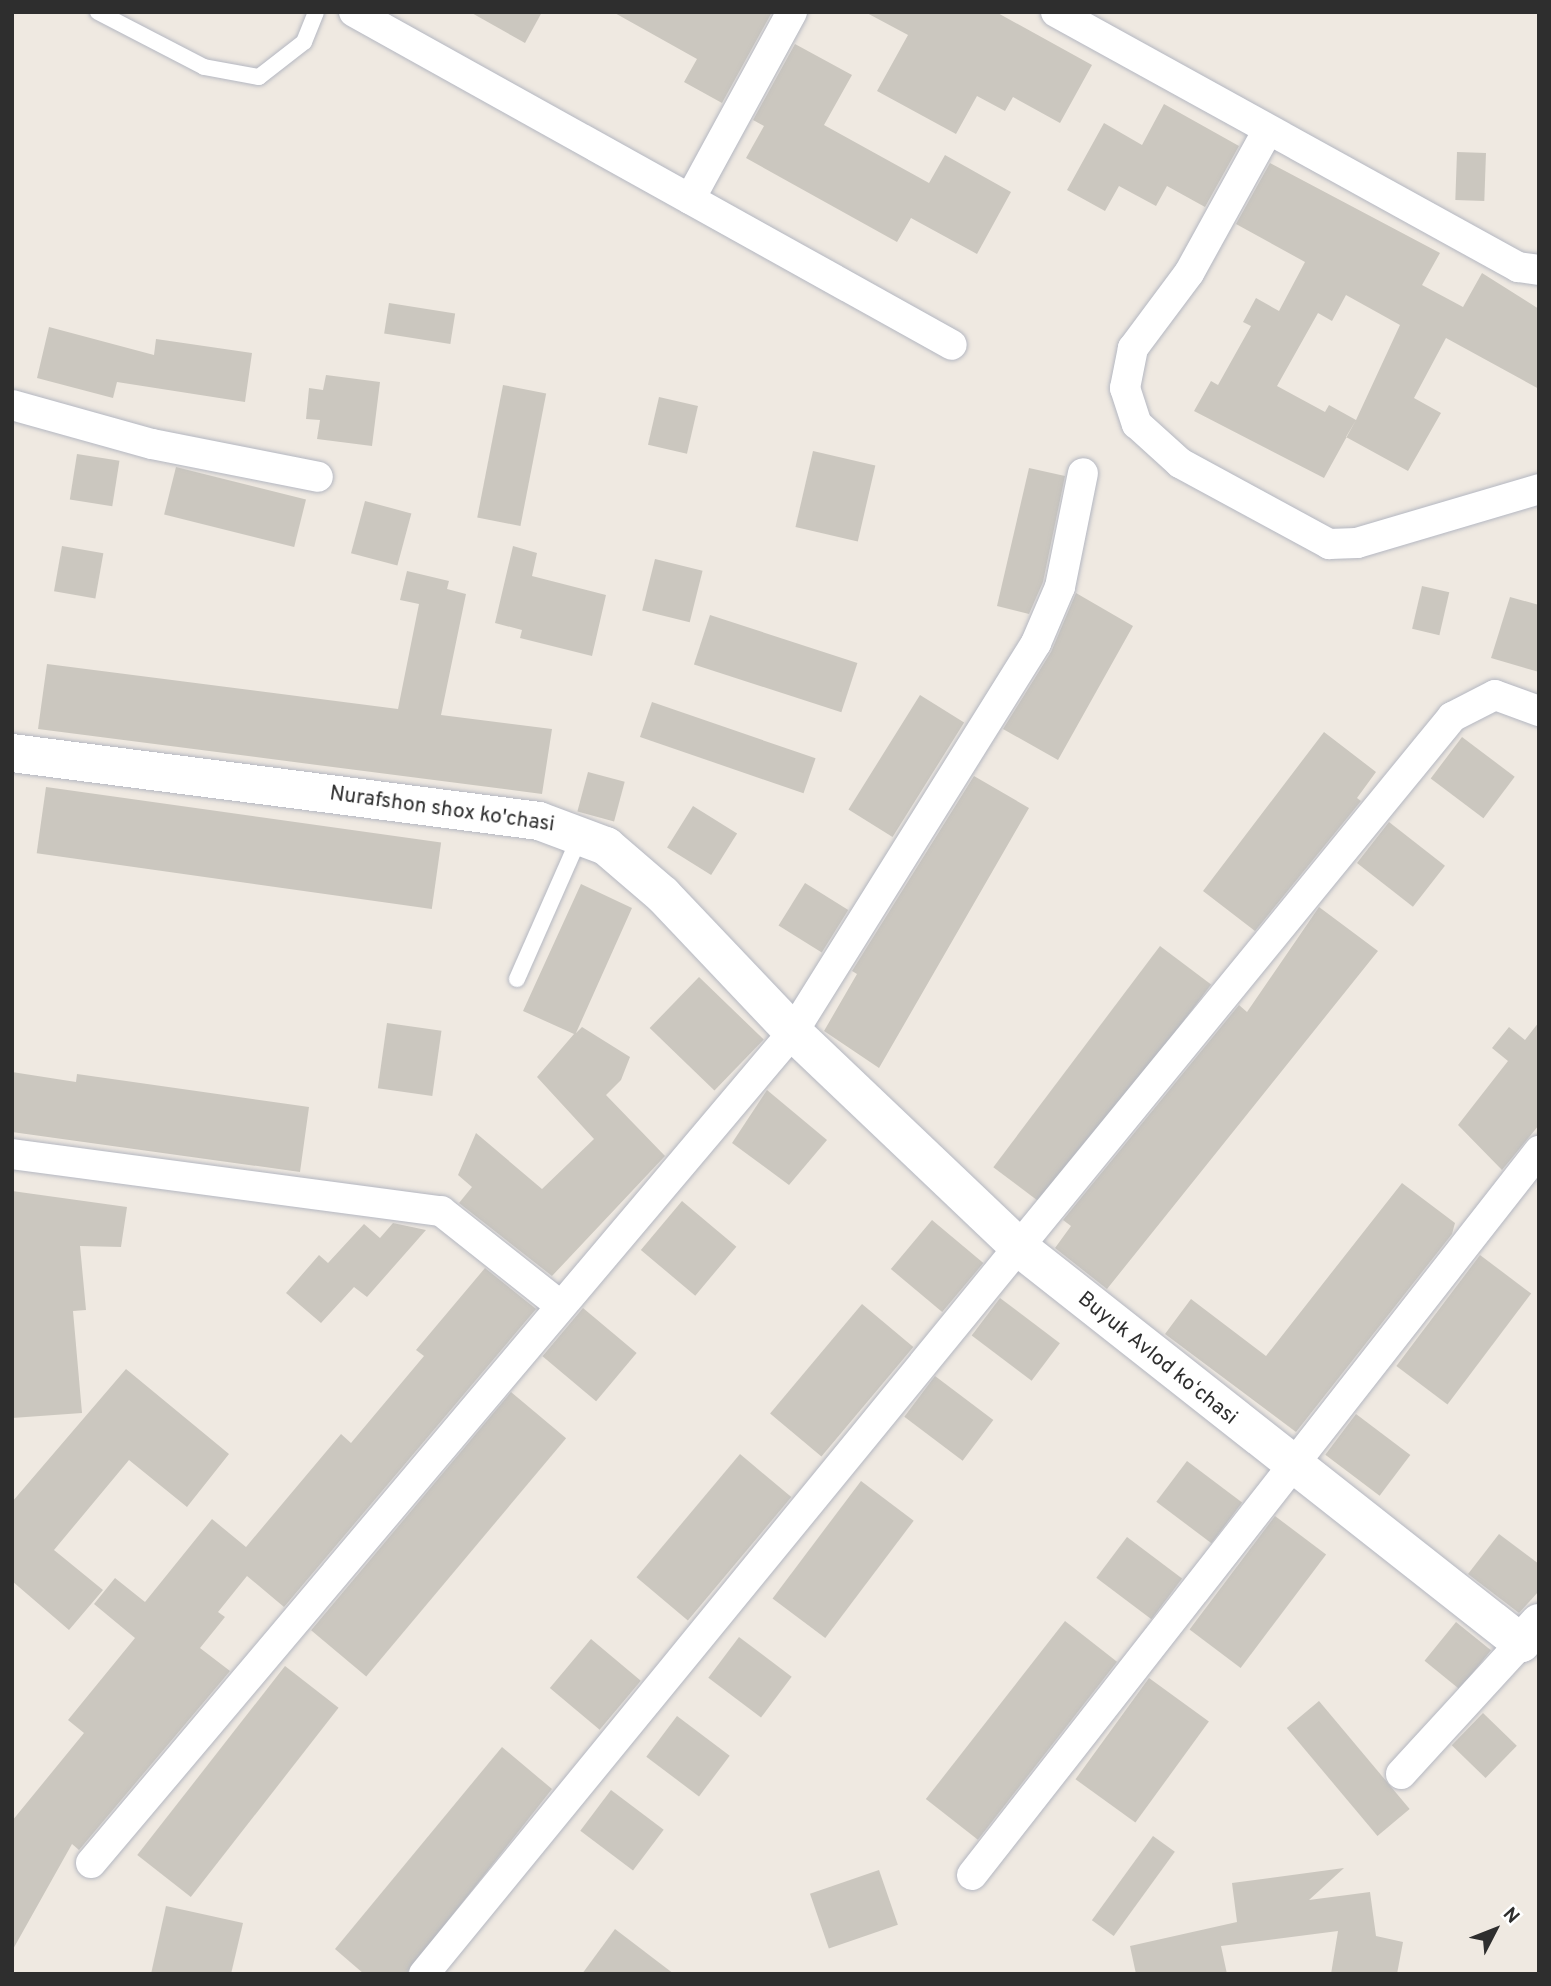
<!DOCTYPE html>
<html>
<head>
<meta charset="utf-8">
<style>
	body { margin:0 }
	#map { position:relative; width:1551px; height:1986px; overflow:hidden; background:#efe9e1; font-family:Overpass,sans-serif }
	div>[style] { position:absolute }
	.building>* { inset:0; background:#cbc7bf; transform-origin:0 0 }
	.roads { filter:drop-shadow(0 0 2px #b4b7c1) drop-shadow(0 0 2px #b4b7c1) }
	.lane>* { height:16px; margin:-8px; padding:0 8px; transform-origin:8px; border-radius:8px; background:#fff }
	.street>* { height:30px; margin:-15px; padding:0 15px; transform-origin:15px; border-radius:15px; background:#fff }
	.secondary>* { height:38px; margin:-19px; padding:0 19px; transform-origin:19px; border-radius:19px; background:#fff }
	span { translate:-50% -50%; white-space:nowrap; text-align:center; line-height:1.15; -webkit-text-stroke:6px #fff; paint-order:stroke }
	.street-label { font-size:21px; color:#2e2e2e }
	.frame { position:absolute; inset:0; border:14px solid #2e2e2e; pointer-events:none }
	.north { position:absolute; left:1460px; top:1895px; width:70px; height:70px; -webkit-text-stroke:5px #fff; paint-order:stroke; rotate:48deg; font-size:19px; font-weight:700; line-height:28px; text-align:center; color:#2e2e2e }
	.north::after { content:''; display:block; margin:auto; width:24px; height:32px; background:#2e2e2e; clip-path:polygon(50% 0,100% 100%,50% 72%,0 100%) }
</style>
</head>
<body>
<div id="map">
	<div class="building">
		<i style="clip-path:polygon(470px 12px,542px 12px,525px 43px)"></i>
		<i style="clip-path:polygon(613px 12px,772px 12px,722px 103px,684px 82px,697px 59px)"></i>
		<i style="clip-path:polygon(865px 12px,996px 12px,1092px 65px,1060px 123px,1013px 97px,1005px 111px,977px 96px,956px 134px,877px 91px,908px 35px)"></i>
		<i style="clip-path:polygon(795px 44px,852px 75px,824px 125px,929px 183px,945px 155px,1011px 192px,977px 254px,911px 218px,897px 242px,746px 158px,764px 126px,753px 120px)"></i>
		<i style="clip-path:polygon(1164px 104px,1239px 146px,1205px 207px,1167px 186px,1156px 206px,1119px 186px,1105px 211px,1067px 190px,1104px 123px,1142px 145px)"></i>
		<i style="left:1457px;top:152px;width:29px;height:48px;rotate:2deg"></i>
		<i style="clip-path:polygon(evenodd,1270px 163px,1440px 253px,1422px 285px,1463px 307px,1482px 273px,1539px 309px,1539px 389px,1446px 338px,1414px 398px,1441px 413px,1408px 471px,1346px 437px,1356px 420px,1324px 478px,1194px 411px,1211px 381px,1218px 385px,1251px 326px,1243px 322px,1256px 298px,1279px 311px,1305px 262px,1236px 224px,1270px 163px,1346px 295px,1400px 325px,1356px 420px,1329px 405px,1325px 412px,1277px 386px,1318px 313px,1332px 321px,1346px 295px)"></i>
		<i style="left:389px;top:303px;width:67px;height:31px;rotate:9deg"></i>
		<i style="clip-path:polygon(49px 327px,154px 355px,156px 339px,252px 353px,245px 402px,117px 382px,113px 398px,37px 378px)"></i>
		<i style="clip-path:polygon(326px 375px,380px 382px,372px 446px,317px 439px,320px 420px,306px 419px,309px 388px,323px 390px)"></i>
		<i style="left:503px;top:385px;width:44px;height:135px;rotate:11deg"></i>
		<i style="left:659px;top:397px;width:40px;height:49px;rotate:13deg"></i>
		<i style="left:813px;top:451px;width:64px;height:78px;rotate:13deg"></i>
		<i style="left:77px;top:454px;width:43px;height:46px;rotate:9deg"></i>
		<i style="left:176px;top:467px;width:134px;height:49px;rotate:14deg"></i>
		<i style="clip-path:polygon(1029px 468px,1065px 476px,1043px 582px,1029px 614px,997px 606px)"></i>
		<i style="left:365px;top:501px;width:48px;height:54px;rotate:15deg"></i>
		<i style="left:62px;top:546px;width:42px;height:46px;rotate:10deg"></i>
		<i style="clip-path:polygon(513px 546px,537px 553px,532px 576px,606px 595px,592px 656px,520px 638px,522px 630px,495px 623px)"></i>
		<i style="left:655px;top:559px;width:49px;height:53px;rotate:14deg"></i>
		<i style="clip-path:polygon(407px 571px,449px 581px,447px 589px,466px 594px,441px 715px,552px 729px,542px 794px,38px 729px,47px 664px,398px 709px,419px 604px,400px 600px)"></i>
		<i style="left:1422px;top:586px;width:28px;height:44px;rotate:13deg"></i>
		<i style="clip-path:polygon(1076px 593px,1133px 626px,1058px 760px,1003px 729px,1051px 652px)"></i>
		<i style="clip-path:polygon(1510px 597px,1539px 605px,1539px 672px,1491px 658px)"></i>
		<i style="left:710px;top:615px;width:155px;height:52px;rotate:18deg"></i>
		<i style="left:920px;top:695px;width:52px;height:135px;rotate:32deg"></i>
		<i style="left:652px;top:702px;width:173px;height:37px;rotate:19deg"></i>
		<i style="clip-path:polygon(1324px 732px,1376px 772px,1357px 798px,1361px 801px,1255px 931px,1203px 891px)"></i>
		<i style="left:1462px;top:737px;width:66px;height:52px;rotate:37deg"></i>
		<i style="left:588px;top:772px;width:38px;height:41px;rotate:15deg"></i>
		<i style="clip-path:polygon(974px 776px,1029px 808px,879px 1068px,824px 1031px,857px 974px,852px 971px)"></i>
		<i style="left:46px;top:787px;width:399px;height:67px;rotate:8deg"></i>
		<i style="left:693px;top:806px;width:52px;height:49px;rotate:32deg"></i>
		<i style="left:1389px;top:822px;width:71px;height:52px;rotate:38deg"></i>
		<i style="left:805px;top:883px;width:51px;height:50px;rotate:32deg"></i>
		<i style="clip-path:polygon(581px 884px,632px 908px,576px 1033px,582px 1027px,630px 1057px,621px 1080px,606px 1095px,665px 1156px,552px 1276px,459px 1203px,472px 1187px,458px 1175px,476px 1133px,542px 1189px,594px 1139px,537px 1077px,574px 1034px,523px 1011px)"></i>
		<i style="clip-path:polygon(1319px 907px,1378px 951px,1107px 1289px,1055px 1248px,1071px 1226px,1063px 1220px,1239px 1005px,1247px 1012px)"></i>
		<i style="left:1160px;top:946px;width:64px;height:277px;rotate:37deg"></i>
		<i style="left:699px;top:977px;width:90px;height:71px;rotate:44deg"></i>
		<i style="clip-path:polygon(1539px 1022px,1539px 1125px,1502px 1170px,1458px 1125px,1508px 1061px,1492px 1048px,1509px 1027px,1525px 1040px)"></i>
		<i style="left:387px;top:1023px;width:55px;height:66px;rotate:8deg"></i>
		<i style="clip-path:polygon(12px 1072px,76px 1082px,77px 1074px,309px 1107px,300px 1172px,12px 1132px)"></i>
		<i style="clip-path:polygon(767px 1090px,827px 1140px,789px 1185px,732px 1143px)"></i>
		<i style="clip-path:polygon(1402px 1183px,1455px 1223px,1452px 1234px,1296px 1432px,1165px 1334px,1191px 1299px,1266px 1356px)"></i>
		<i style="clip-path:polygon(12px 1191px,127px 1207px,121px 1247px,80px 1246px,86px 1310px,73px 1311px,82px 1413px,12px 1418px)"></i>
		<i style="left:682px;top:1201px;width:71px;height:64px;rotate:40deg"></i>
		<i style="left:932px;top:1220px;width:67px;height:64px;rotate:40deg"></i>
		<i style="clip-path:polygon(393px 1223px,426px 1230px,367px 1297px,354px 1287px,321px 1323px,286px 1293px,319px 1255px,328px 1263px,364px 1224px,380px 1238px)"></i>
		<i style="left:1480px;top:1255px;width:64px;height:139px;rotate:37deg"></i>
		<i style="clip-path:polygon(485px 1268px,536px 1309px,284px 1607px,247px 1576px,218px 1612px,225px 1617px,200px 1648px,230px 1671px,79px 1850px,72px 1844px,12px 1951px,12px 1821px,84px 1733px,68px 1720px,135px 1638px,94px 1604px,115px 1578px,145px 1602px,212px 1519px,246px 1547px,341px 1434px,351px 1443px,424px 1356px,416px 1350px)"></i>
		<i style="left:1000px;top:1298px;width:75px;height:47px;rotate:37deg"></i>
		<i style="left:862px;top:1304px;width:67px;height:143px;rotate:40deg"></i>
		<i style="left:583px;top:1308px;width:70px;height:63px;rotate:40deg"></i>
		<i style="clip-path:polygon(126px 1369px,229px 1454px,187px 1507px,129px 1460px,54px 1550px,103px 1590px,69px 1630px,12px 1581px,12px 1502px)"></i>
		<i style="left:935px;top:1376px;width:73px;height:51px;rotate:37deg"></i>
		<i style="left:511px;top:1392px;width:72px;height:311px;rotate:40deg"></i>
		<i style="left:1356px;top:1414px;width:68px;height:51px;rotate:37deg"></i>
		<i style="left:740px;top:1454px;width:67px;height:161px;rotate:40deg"></i>
		<i style="left:1187px;top:1461px;width:69px;height:51px;rotate:37deg"></i>
		<i style="left:861px;top:1481px;width:66px;height:147px;rotate:37deg"></i>
		<i style="left:1275px;top:1516px;width:64px;height:142px;rotate:37deg"></i>
		<i style="clip-path:polygon(1499px 1534px,1539px 1564px,1539px 1591px,1519px 1613px,1468px 1574px)"></i>
		<i style="left:1127px;top:1537px;width:69px;height:51px;rotate:37deg"></i>
		<i style="left:1065px;top:1621px;width:66px;height:226px;rotate:38deg"></i>
		<i style="left:1456px;top:1622px;width:45px;height:50px;rotate:39deg"></i>
		<i style="left:739px;top:1637px;width:66px;height:51px;rotate:37deg"></i>
		<i style="left:591px;top:1639px;width:65px;height:64px;rotate:40deg"></i>
		<i style="left:285px;top:1666px;width:68px;height:240px;rotate:38deg"></i>
		<i style="left:1149px;top:1678px;width:74px;height:125px;rotate:36deg"></i>
		<i style="left:1319px;top:1701px;width:141px;height:42px;rotate:50deg"></i>
		<i style="left:1483px;top:1713px;width:47px;height:45px;rotate:44deg"></i>
		<i style="left:677px;top:1716px;width:66px;height:51px;rotate:37deg"></i>
		<i style="clip-path:polygon(502px 1747px,552px 1789px,406px 1974px,364px 1974px,335px 1949px)"></i>
		<i style="left:611px;top:1790px;width:66px;height:51px;rotate:37deg"></i>
		<i style="left:1153px;top:1836px;width:27px;height:104px;rotate:36deg"></i>
		<i style="clip-path:polygon(1344px 1868px,1309px 1900px,1370px 1892px,1376px 1936px,1403px 1942px,1397px 1974px,1331px 1974px,1338px 1931px,1221px 1946px,1227px 1974px,1136px 1974px,1130px 1946px,1237px 1922px,1232px 1883px)"></i>
		<i style="left:879px;top:1870px;width:58px;height:73px;rotate:71deg"></i>
		<i style="clip-path:polygon(166px 1906px,243px 1923px,231px 1974px,151px 1974px)"></i>
		<i style="clip-path:polygon(615px 1929px,674px 1974px,582px 1974px)"></i>
	</div>
	<div class="roads">
		<div class="lane">
			<i style="left:98px;top:12px;width:119px;rotate:27.4deg"></i>
			<i style="left:204px;top:67px;width:56px;rotate:10.3deg"></i>
			<i style="left:259px;top:77px;width:57px;rotate:-37.9deg"></i>
			<i style="left:304px;top:42px;width:32px;rotate:-68deg"></i>
			<i style="left:517px;top:979px;width:156px;rotate:-66.2deg"></i>
		</div>
		<div class="street">
			<i style="left:354px;top:12px;width:684px;rotate:29.11deg"></i>
			<i style="left:1056px;top:12px;width:528px;rotate:28.9deg"></i>
			<i style="left:1518px;top:267px;width:21px;rotate:8deg"></i>
			<i style="left:1268px;top:130px;width:163px;rotate:118.9deg"></i>
			<i style="left:1189px;top:273px;width:94px;rotate:126.7deg"></i>
			<i style="left:1133px;top:348px;width:41px;rotate:101.3deg"></i>
			<i style="left:1125px;top:388px;width:38px;rotate:72deg"></i>
			<i style="left:1137px;top:424px;width:58px;rotate:42.2deg"></i>
			<i style="left:1180px;top:463px;width:170px;rotate:28.5deg"></i>
			<i style="left:1329px;top:544px;width:28px;rotate:-2deg"></i>
			<i style="left:1357px;top:543px;width:190px;rotate:-16.5deg"></i>
			<i style="left:690px;top:199px;width:213px;rotate:-61.4deg"></i>
			<i style="left:12px;top:405px;width:145px;rotate:15.6deg"></i>
			<i style="left:152px;top:444px;width:169px;rotate:11.2deg"></i>
			<i style="left:12px;top:1154px;width:433px;rotate:7.6deg"></i>
			<i style="left:441px;top:1211px;width:153px;rotate:38.4deg"></i>
			<i style="left:1401px;top:1774px;width:178px;rotate:-47.5deg"></i>
			<i style="left:91px;top:1863px;width:1088px;rotate:-49.81deg"></i>
			<i style="left:793px;top:1032px;width:459px;rotate:-58deg"></i>
			<i style="left:1036px;top:643px;width:61px;rotate:-66.8deg"></i>
			<i style="left:1060px;top:587px;width:116px;rotate:-78.6deg"></i>
			<i style="left:972px;top:1875px;width:920px;rotate:-51.93deg"></i>
			<i style="left:424px;top:1974px;width:1624px;rotate:-50.72deg"></i>
			<i style="left:1452px;top:717px;width:48px;rotate:-27.1deg"></i>
			<i style="left:1495px;top:695px;width:47px;rotate:20deg"></i>
		</div>
		<div class="secondary">
			<i style="left:12px;top:753px;width:531px;rotate:7.35deg"></i>
			<i style="left:539px;top:821px;width:72px;rotate:20.5deg"></i>
			<i style="left:606px;top:846px;width:75px;rotate:40.7deg"></i>
			<i style="left:663px;top:895px;width:189px;rotate:46.5deg"></i>
			<i style="left:793px;top:1032px;width:315px;rotate:43.6deg"></i>
			<i style="left:1021px;top:1249px;width:637px;rotate:38.24deg"></i>
			<i style="left:1521px;top:1643px;width:27px;rotate:-48deg"></i>
		</div>
	</div>
	<div class="street-label">
		<span style="left:442px;top:810px;rotate:8deg">Nurafshon shox ko'chasi</span>
		<span style="left:1157px;top:1359px;rotate:39deg">Buyuk Avlod koʻchasi</span>
	</div>
	<div class="frame"></div>
	<div class="north">N</div>
</div>
</body>
</html>
